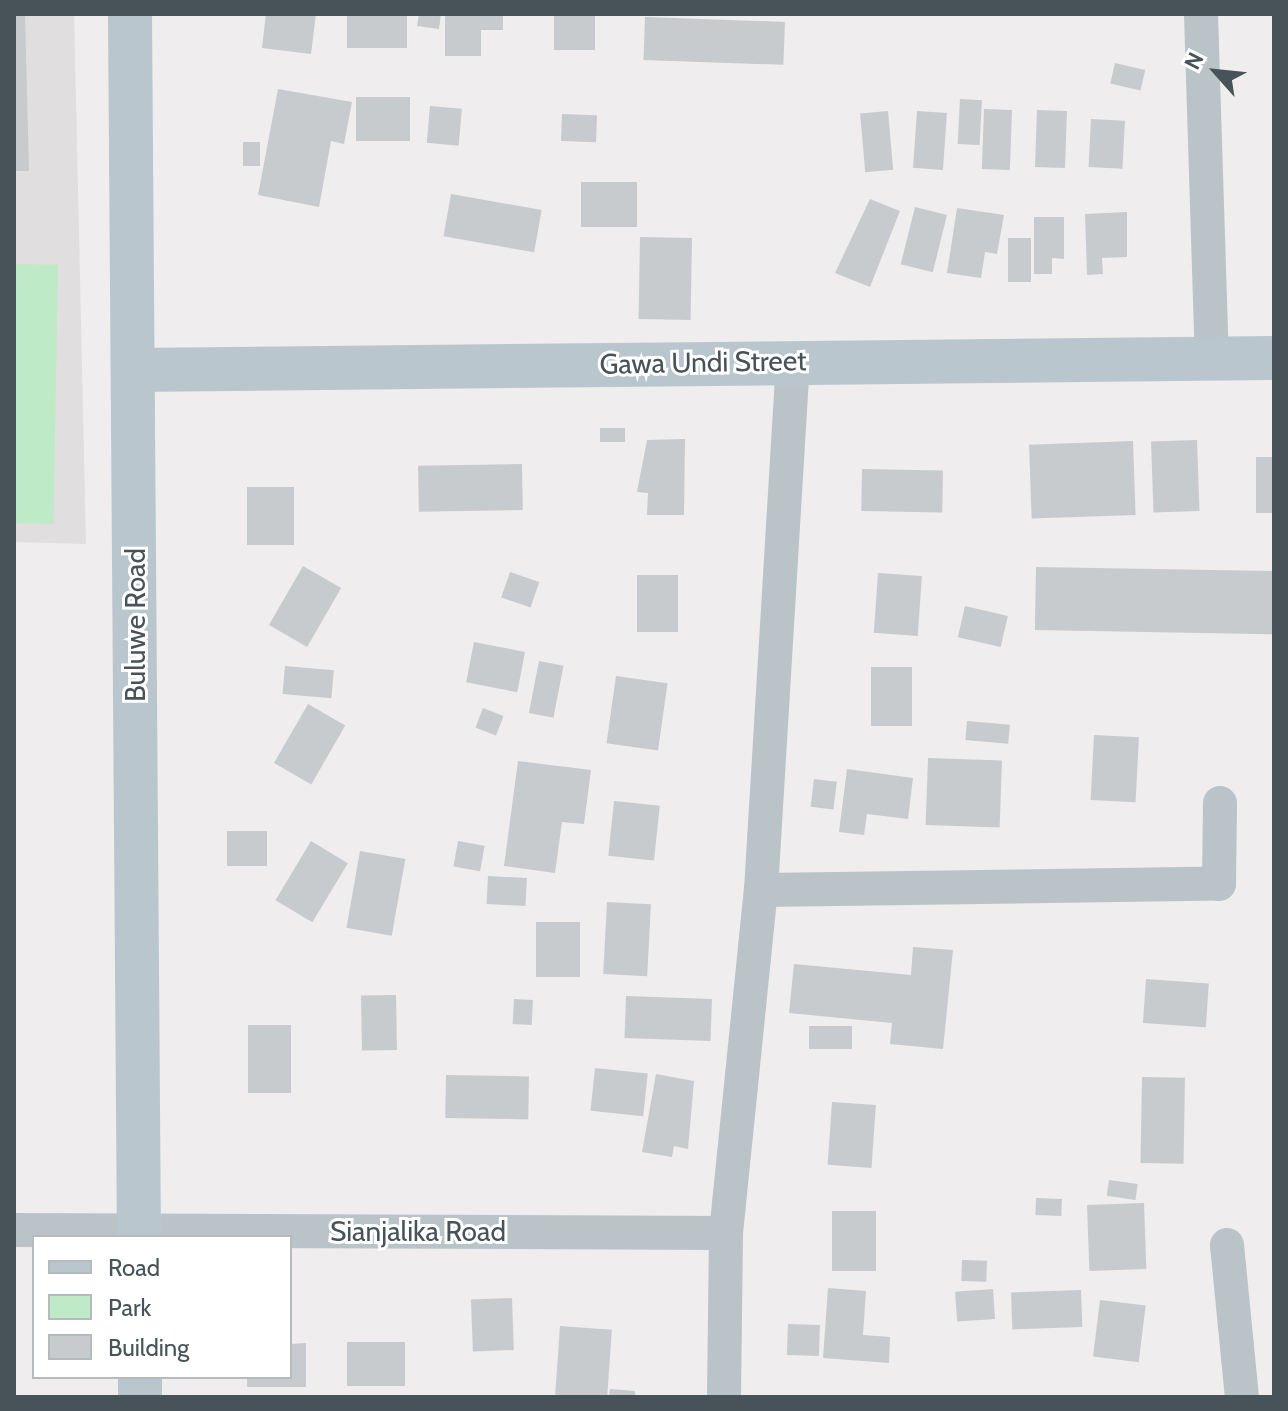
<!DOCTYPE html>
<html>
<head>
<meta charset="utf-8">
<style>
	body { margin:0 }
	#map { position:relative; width:1288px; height:1411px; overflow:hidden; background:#efeded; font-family:Cabin,sans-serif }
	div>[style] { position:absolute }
	.education>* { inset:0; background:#e0dede }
	.green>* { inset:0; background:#beeac8; transform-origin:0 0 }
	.building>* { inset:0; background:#c7cbce; transform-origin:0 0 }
	.street>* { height:34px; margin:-17px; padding:0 17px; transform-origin:17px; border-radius:17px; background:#b9c3c8 }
	.secondary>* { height:44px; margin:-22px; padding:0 22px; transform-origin:22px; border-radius:22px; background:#bac6cd }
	span { translate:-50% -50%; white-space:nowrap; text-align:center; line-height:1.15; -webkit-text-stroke:6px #fff; paint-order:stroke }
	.street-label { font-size:28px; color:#475358 }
	.frame { position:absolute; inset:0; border:16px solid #475358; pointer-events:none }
	.legend { position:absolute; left:32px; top:1235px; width:260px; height:144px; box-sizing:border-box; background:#fff; border:2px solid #b5babc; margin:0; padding:10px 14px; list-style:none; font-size:24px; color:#475358 }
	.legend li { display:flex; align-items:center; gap:16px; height:40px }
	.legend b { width:40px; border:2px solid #b5babc }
	.north { position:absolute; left:1176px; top:32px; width:80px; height:80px; -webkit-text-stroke:6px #fff; paint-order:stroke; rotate:297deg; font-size:22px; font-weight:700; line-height:32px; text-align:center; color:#475358 }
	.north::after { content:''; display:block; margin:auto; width:28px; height:36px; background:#475358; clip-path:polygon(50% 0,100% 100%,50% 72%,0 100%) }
</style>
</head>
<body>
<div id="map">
	<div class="education">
		<i style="clip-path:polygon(14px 14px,74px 14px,86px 544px,14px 542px)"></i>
	</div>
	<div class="green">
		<i style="left:14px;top:264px;width:44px;height:259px;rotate:1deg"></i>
	</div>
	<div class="building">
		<i style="clip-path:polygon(14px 14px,25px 14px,29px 171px,14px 171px)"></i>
		<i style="clip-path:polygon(266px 14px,316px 14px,311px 54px,262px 48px)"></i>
		<i style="left:347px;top:14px;width:60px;height:34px"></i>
		<i style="clip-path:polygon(419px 14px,441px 14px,439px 29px,417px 26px)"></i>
		<i style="clip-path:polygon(445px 14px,503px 14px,503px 30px,481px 30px,481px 56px,445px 56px)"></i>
		<i style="left:554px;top:14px;width:41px;height:36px"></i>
		<i style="left:645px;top:17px;width:140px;height:43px;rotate:2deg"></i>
		<i style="left:1115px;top:63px;width:31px;height:21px;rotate:13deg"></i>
		<i style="clip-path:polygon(278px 89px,352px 102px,344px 144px,331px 141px,319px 207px,258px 195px)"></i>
		<i style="left:356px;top:97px;width:54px;height:44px"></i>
		<i style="left:960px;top:99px;width:22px;height:45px;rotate:3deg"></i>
		<i style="left:430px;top:106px;width:32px;height:37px;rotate:5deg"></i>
		<i style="left:984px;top:109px;width:28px;height:60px;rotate:2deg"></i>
		<i style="left:1037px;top:110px;width:30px;height:57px;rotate:2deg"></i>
		<i style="left:888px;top:111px;width:59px;height:28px;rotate:85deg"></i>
		<i style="left:917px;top:111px;width:30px;height:57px;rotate:4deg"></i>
		<i style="left:562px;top:114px;width:35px;height:27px;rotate:2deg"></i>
		<i style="left:1091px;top:119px;width:34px;height:48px;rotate:3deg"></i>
		<i style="left:243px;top:142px;width:17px;height:24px"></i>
		<i style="left:581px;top:182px;width:56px;height:45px"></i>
		<i style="left:451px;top:194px;width:92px;height:43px;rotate:10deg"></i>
		<i style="clip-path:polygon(870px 199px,900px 211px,870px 287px,835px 273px)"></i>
		<i style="left:915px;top:207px;width:33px;height:59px;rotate:14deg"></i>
		<i style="clip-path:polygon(957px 208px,1004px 215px,997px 254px,985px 252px,981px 278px,947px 273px)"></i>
		<i style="clip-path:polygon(1127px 212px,1127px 257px,1102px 258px,1103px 274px,1087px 275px,1085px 214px)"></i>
		<i style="clip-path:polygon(1034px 217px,1064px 217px,1064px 259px,1052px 258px,1052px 274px,1034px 274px)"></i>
		<i style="left:640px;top:237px;width:52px;height:82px;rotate:1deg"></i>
		<i style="left:1008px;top:238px;width:23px;height:44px"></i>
		<i style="left:600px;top:428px;width:25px;height:14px"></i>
		<i style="clip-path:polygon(685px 439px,684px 515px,647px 515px,648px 493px,637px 492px,647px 440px)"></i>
		<i style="left:1197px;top:440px;width:71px;height:46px;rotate:88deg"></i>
		<i style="left:1133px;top:441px;width:74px;height:104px;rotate:88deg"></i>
		<i style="left:1274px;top:457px;width:56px;height:18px;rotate:90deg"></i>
		<i style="left:522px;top:464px;width:46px;height:104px;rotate:89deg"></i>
		<i style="left:862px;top:469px;width:81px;height:42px;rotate:1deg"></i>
		<i style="left:247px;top:487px;width:47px;height:58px"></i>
		<i style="left:303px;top:566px;width:44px;height:68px;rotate:30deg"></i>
		<i style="left:1036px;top:567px;width:238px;height:63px;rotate:1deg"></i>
		<i style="left:510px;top:572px;width:31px;height:27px;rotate:19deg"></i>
		<i style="left:878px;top:573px;width:44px;height:60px;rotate:4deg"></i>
		<i style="left:637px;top:575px;width:41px;height:57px"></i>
		<i style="left:965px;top:606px;width:44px;height:32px;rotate:13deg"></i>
		<i style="left:474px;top:642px;width:52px;height:41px;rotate:11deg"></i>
		<i style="left:539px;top:661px;width:25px;height:53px;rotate:11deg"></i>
		<i style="left:285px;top:666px;width:49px;height:28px;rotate:5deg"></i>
		<i style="left:871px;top:667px;width:41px;height:59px"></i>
		<i style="left:616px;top:676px;width:52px;height:68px;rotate:8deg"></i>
		<i style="left:308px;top:704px;width:43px;height:68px;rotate:30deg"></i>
		<i style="left:483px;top:708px;width:22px;height:21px;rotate:21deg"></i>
		<i style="left:967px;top:721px;width:43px;height:19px;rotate:5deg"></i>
		<i style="left:1094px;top:735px;width:45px;height:65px;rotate:3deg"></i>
		<i style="left:928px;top:758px;width:74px;height:67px;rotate:2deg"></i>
		<i style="clip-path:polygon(518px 761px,591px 770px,584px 824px,562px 822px,555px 873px,504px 866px)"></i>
		<i style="clip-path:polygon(847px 769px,913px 778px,908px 819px,867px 814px,864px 835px,839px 832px)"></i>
		<i style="left:814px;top:779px;width:23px;height:28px;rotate:7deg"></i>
		<i style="left:614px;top:801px;width:46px;height:55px;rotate:6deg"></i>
		<i style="left:227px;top:831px;width:40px;height:35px"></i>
		<i style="left:311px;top:841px;width:43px;height:69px;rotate:31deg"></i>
		<i style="left:458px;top:841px;width:27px;height:26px;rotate:10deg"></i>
		<i style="left:360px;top:851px;width:46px;height:78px;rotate:10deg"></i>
		<i style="left:488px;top:876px;width:39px;height:28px;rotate:3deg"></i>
		<i style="left:607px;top:902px;width:44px;height:72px;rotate:3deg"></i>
		<i style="left:536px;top:922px;width:44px;height:55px"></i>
		<i style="clip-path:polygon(913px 947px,953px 950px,943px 1049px,890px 1044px,892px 1023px,789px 1013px,794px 964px,911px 975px)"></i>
		<i style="left:1146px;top:979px;width:63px;height:44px;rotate:4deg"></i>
		<i style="left:396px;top:995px;width:55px;height:35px;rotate:89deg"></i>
		<i style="left:626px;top:996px;width:86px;height:42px;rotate:2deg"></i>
		<i style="left:514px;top:999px;width:19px;height:25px;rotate:3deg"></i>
		<i style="left:248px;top:1025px;width:43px;height:68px"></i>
		<i style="left:809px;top:1026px;width:43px;height:23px"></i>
		<i style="left:595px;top:1068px;width:53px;height:43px;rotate:6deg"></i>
		<i style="clip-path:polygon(656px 1074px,694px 1081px,688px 1149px,674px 1146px,672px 1157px,642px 1152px)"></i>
		<i style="left:446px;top:1075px;width:83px;height:43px;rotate:1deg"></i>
		<i style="left:1142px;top:1077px;width:43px;height:86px;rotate:1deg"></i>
		<i style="left:832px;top:1102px;width:44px;height:63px;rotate:4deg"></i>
		<i style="left:1109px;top:1180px;width:29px;height:16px;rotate:8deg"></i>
		<i style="left:1036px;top:1198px;width:26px;height:17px;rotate:2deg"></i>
		<i style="left:1144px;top:1203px;width:66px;height:57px;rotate:88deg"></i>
		<i style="left:832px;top:1211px;width:44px;height:60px"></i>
		<i style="left:962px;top:1260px;width:25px;height:21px;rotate:2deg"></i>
		<i style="clip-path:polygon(828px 1288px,866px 1291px,863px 1335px,890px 1337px,889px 1363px,823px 1358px)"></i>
		<i style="left:993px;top:1289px;width:30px;height:38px;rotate:86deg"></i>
		<i style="left:1081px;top:1290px;width:37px;height:70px;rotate:88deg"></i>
		<i style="left:512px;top:1298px;width:52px;height:41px;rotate:88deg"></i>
		<i style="left:1100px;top:1300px;width:46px;height:57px;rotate:7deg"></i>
		<i style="left:788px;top:1324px;width:32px;height:31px;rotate:2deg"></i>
		<i style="left:560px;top:1326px;width:52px;height:71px;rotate:4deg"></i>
		<i style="left:347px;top:1342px;width:58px;height:44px"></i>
		<i style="clip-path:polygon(306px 1343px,306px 1387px,247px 1387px,247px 1377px,290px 1377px,290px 1344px)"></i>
		<i style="clip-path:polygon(610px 1389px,635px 1391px,635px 1397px,609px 1397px)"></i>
	</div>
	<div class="street">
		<i style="left:1201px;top:14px;width:344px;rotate:88.2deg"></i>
		<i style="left:761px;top:890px;width:458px;rotate:-0.8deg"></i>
		<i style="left:1219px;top:884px;width:81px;rotate:-89.3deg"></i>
		<i style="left:14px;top:1230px;width:712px;rotate:0.24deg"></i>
		<i style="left:1227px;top:1245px;width:153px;rotate:84.4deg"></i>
		<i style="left:724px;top:1397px;width:164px;rotate:-89.3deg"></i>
		<i style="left:726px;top:1233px;width:345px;rotate:-84.2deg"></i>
		<i style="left:761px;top:890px;width:530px;rotate:-86.54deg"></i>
	</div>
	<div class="secondary">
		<i style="left:130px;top:14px;width:1223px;rotate:89.58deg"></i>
		<i style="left:133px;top:370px;width:1141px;rotate:-0.6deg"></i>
		<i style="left:140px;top:1377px;width:20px;rotate:90deg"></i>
	</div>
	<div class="street-label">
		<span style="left:703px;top:362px;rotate:-1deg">Gawa Undi Street</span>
		<span style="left:135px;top:625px;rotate:-90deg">Buluwe Road</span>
		<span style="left:418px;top:1231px">Sianjalika Road</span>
	</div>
	<div class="frame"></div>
	<ul class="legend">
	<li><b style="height:10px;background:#bac6cd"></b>Road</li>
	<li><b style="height:22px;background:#beeac8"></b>Park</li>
	<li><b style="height:22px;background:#c7cbce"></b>Building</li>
	</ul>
	<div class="north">N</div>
</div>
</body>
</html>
